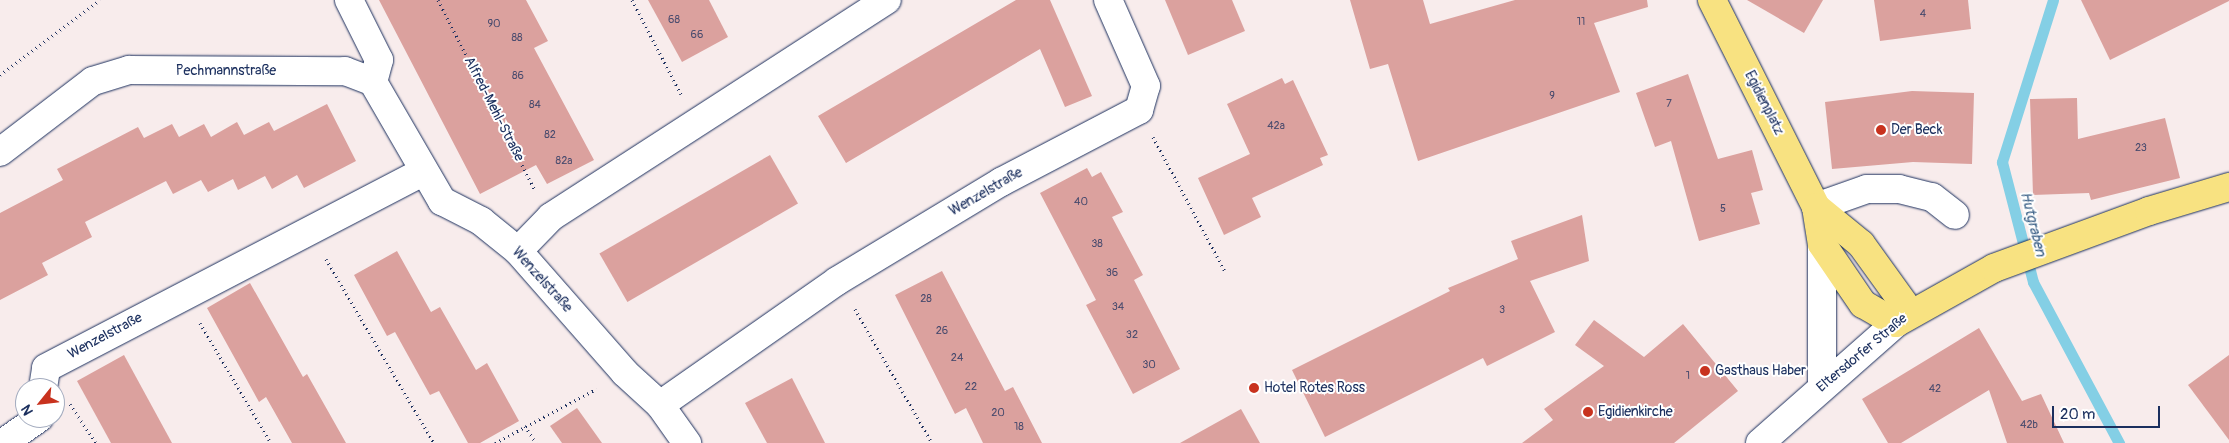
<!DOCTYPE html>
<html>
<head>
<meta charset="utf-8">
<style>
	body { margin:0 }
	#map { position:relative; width:2229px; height:443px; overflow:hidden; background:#f8ecec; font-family:Pangolin,sans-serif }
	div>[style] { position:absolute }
	.stream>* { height:11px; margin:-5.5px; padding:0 5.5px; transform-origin:5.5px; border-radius:5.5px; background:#84cfe5 }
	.building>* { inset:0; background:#dba19e; transform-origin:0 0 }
	.path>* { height:3px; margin-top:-1.5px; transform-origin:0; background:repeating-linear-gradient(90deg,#1b2f5e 0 1px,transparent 0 5px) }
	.roads { filter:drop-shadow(0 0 1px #1b2f5e) drop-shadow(0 0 1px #1b2f5e) }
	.minor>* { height:28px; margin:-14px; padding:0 14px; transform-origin:14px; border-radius:14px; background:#fff }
	.major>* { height:28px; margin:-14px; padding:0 14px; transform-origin:14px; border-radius:14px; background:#f8e281 }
	.dots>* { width:14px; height:14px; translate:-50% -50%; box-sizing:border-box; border:2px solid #fff; border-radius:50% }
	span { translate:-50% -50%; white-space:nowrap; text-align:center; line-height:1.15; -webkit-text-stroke:4px #fff; paint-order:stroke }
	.number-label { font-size:11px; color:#4b4c6e }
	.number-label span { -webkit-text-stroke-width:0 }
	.street-label { font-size:14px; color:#1b2f5e }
	.poi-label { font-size:14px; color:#1b2f5e }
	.left { translate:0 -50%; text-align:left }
	.water-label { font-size:15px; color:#3a5f86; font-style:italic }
	.north { position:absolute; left:15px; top:378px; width:50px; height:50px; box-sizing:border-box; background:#fff; border:1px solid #a4acbf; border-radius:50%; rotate:241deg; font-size:14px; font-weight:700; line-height:20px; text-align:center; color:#1b2f5e }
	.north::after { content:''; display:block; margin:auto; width:18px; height:22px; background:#c8321e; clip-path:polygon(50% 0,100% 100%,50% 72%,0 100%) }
	.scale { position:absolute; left:2052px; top:406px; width:108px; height:22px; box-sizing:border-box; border:2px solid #1b2f5e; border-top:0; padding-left:6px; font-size:15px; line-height:18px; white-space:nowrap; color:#1b2f5e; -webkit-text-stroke:4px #fff; paint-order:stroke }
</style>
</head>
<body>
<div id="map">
	<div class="stream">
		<i style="left:2053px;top:0;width:170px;rotate:107.5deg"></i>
		<i style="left:2002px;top:162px;width:124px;rotate:75.5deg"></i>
		<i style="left:2033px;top:282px;width:183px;rotate:61.9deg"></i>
	</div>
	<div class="building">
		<i style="clip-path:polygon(379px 0,526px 0,548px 41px,534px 48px,594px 160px,547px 184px,536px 165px,480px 194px)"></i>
		<i style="clip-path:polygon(648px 0,709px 0,728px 37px,682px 62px)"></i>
		<i style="clip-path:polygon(1016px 0,1050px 0,1092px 96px,1065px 107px,1040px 49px,846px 163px,818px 116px)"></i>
		<i style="clip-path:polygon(1165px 0,1232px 0,1245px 31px,1188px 55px)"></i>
		<i style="clip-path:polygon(1350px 0,1423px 0,1430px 24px,1515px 0,1647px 0,1648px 7px,1594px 23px,1620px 92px,1418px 161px,1388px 64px,1370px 69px)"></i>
		<i style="clip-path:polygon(1747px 0,1823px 0,1804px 33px)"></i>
		<i style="clip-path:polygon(1874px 0,1968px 0,1971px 29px,1880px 41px)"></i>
		<i style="clip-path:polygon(2081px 0,2229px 0,2229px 1px,2110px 60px)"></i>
		<i style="clip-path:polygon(1688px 74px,1718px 159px,1752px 150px,1763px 190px,1751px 193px,1760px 224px,1699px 241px,1671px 141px,1655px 147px,1636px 93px)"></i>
		<i style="clip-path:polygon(1282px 78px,1285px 84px,1293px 80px,1328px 155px,1320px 158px,1323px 165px,1252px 198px,1261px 217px,1224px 235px,1198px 178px,1250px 154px,1227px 104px)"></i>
		<i style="clip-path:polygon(1912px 91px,1974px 93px,1972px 164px,1913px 162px,1832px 169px,1825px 102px)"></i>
		<i style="clip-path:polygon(2077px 98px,2078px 139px,2165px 118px,2180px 178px,2091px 200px,2089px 193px,2033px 195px,2030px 99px)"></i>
		<i style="clip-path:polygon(327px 104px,356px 161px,304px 188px,297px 175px,272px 189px,265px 176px,238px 190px,233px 179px,208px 192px,201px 180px,173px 194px,166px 181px,85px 222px,92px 237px,42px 263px,48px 275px,0 300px,0 213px,63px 180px,57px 169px,138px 127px,144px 138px,172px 124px,179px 137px,204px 124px,211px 137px,237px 122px,244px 135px,269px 122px,274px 131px)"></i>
		<i style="left:770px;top:155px;width:56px;height:197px;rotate:60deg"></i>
		<i style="clip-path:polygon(1087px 168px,1092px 177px,1101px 172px,1123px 212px,1112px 217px,1143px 275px,1134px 280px,1180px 369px,1133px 394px,1086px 305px,1096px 300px,1040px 193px)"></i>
		<i style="clip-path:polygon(1582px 215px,1589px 261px,1530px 281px,1555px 332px,1487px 366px,1483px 358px,1325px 437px,1292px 370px,1450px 291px,1448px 288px,1518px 259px,1511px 241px)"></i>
		<i style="clip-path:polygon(397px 251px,431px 312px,440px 307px,476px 370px,487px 363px,519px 421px,480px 443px,468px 443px,439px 391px,430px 395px,395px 332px,387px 336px,354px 275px)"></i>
		<i style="clip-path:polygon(942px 271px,1005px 391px,1013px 387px,1042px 443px,983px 443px,966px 408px,955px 414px,895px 295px)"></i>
		<i style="clip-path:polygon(250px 283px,303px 377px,307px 374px,346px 443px,292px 443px,266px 397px,259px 402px,207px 308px)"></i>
		<i style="clip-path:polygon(1594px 320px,1644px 357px,1683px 324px,1738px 391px,1674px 443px,1522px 443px,1553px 420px,1544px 409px,1604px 366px,1575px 345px)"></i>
		<i style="clip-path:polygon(1979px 328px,2022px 401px,2041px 394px,2064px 443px,2007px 443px,1989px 390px,1901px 443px,1888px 443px,1862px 399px)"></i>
		<i style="clip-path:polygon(124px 355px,172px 443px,111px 443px,77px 381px)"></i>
		<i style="clip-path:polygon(2229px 355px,2229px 440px,2188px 385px)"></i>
		<i style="clip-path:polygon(792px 378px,825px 443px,767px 443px,745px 403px)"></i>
		<i style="clip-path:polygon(577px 408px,602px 443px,562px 443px,550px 426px)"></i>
		<i style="clip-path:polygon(1241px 409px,1260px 443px,1180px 443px)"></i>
	</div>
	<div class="path">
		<i style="left:438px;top:0;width:213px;rotate:63deg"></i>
		<i style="left:632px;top:0;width:106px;rotate:62.5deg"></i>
		<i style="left:0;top:75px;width:125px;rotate:-36.9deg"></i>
		<i style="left:1153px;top:137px;width:154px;rotate:61.8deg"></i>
		<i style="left:326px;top:259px;width:213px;rotate:59.6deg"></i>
		<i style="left:855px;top:309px;width:155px;rotate:60.1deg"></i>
		<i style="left:200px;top:323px;width:139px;rotate:59.4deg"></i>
		<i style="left:70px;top:404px;width:47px;rotate:56.3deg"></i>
		<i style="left:525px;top:426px;width:20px;rotate:57deg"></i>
		<i style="left:495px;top:443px;width:115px;rotate:-28.1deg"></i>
	</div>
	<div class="roads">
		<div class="minor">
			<i style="left:349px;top:0;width:67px;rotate:63.4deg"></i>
			<i style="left:379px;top:60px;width:23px;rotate:105deg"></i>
			<i style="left:0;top:152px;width:117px;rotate:-37.4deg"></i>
			<i style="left:93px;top:81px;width:38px;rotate:-17deg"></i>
			<i style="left:129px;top:70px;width:216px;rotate:0.3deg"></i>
			<i style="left:345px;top:71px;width:30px;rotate:21deg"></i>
			<i style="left:373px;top:82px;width:138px;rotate:59.9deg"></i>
			<i style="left:442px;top:201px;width:44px;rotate:27.1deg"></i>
			<i style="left:481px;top:221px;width:48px;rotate:39deg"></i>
			<i style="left:518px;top:251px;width:162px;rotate:48.7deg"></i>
			<i style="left:625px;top:373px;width:47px;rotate:42.4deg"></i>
			<i style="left:660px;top:405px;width:47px;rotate:54.6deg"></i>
			<i style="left:1816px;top:207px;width:54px;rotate:-19.4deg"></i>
			<i style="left:1867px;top:189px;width:32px"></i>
			<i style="left:1899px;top:189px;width:34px;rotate:14deg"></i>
			<i style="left:1932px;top:197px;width:29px;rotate:38deg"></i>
			<i style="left:518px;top:251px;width:47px;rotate:-45.9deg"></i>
			<i style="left:551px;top:217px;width:400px;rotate:-32.9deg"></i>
			<i style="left:1822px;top:387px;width:143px;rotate:-90deg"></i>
			<i style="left:43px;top:388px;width:20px;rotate:-81deg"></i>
			<i style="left:46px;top:368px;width:424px;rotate:-27.5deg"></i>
			<i style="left:660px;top:405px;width:216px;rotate:-35deg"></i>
			<i style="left:837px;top:281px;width:192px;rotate:-31.1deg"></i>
			<i style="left:1001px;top:182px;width:156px;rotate:-27.6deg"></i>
			<i style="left:1139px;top:110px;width:25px;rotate:-74deg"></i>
			<i style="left:1146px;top:86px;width:94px;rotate:-113.8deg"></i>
			<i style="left:3px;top:443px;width:44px;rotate:-34.8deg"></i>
			<i style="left:1760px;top:443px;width:181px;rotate:-41.4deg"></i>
		</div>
		<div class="major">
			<i style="left:1712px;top:0;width:232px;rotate:63.3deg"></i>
			<i style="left:1816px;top:207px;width:37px;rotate:81deg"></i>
			<i style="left:1822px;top:244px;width:73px;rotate:55.7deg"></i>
			<i style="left:1863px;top:304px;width:38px;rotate:30deg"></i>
			<i style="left:1896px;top:323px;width:112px;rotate:-29.3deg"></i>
			<i style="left:1994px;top:268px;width:165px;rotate:-20.2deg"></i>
			<i style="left:2149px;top:211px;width:84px;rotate:-16.7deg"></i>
			<i style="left:1816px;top:207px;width:58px;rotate:39.4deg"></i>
			<i style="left:1861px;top:244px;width:84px;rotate:54.2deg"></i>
		</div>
	</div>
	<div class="dots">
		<i style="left:1881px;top:130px;background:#c8321e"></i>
		<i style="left:1705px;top:371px;background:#c8321e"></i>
		<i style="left:1254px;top:388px;background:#c8321e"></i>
		<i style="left:1588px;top:412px;background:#c8321e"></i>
	</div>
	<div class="number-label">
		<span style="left:1923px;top:14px">4</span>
		<span style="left:674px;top:20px">68</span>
		<span style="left:1581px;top:22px">11</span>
		<span style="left:494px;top:24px">90</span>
		<span style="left:697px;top:35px">66</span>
		<span style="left:517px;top:38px">88</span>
		<span style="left:518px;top:76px">86</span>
		<span style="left:1552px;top:96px">9</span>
		<span style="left:1669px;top:104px">7</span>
		<span style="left:535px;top:105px">84</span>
		<span style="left:1276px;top:126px">42a</span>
		<span style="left:550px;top:135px">82</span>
		<span style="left:2141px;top:148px">23</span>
		<span style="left:564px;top:161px">82a</span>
		<span style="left:1081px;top:202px">40</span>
		<span style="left:1723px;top:209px">5</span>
		<span style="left:1097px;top:244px">38</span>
		<span style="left:1112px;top:273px">36</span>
		<span style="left:926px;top:299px">28</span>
		<span style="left:1118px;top:307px">34</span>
		<span style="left:1502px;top:310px">3</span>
		<span style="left:942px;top:331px">26</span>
		<span style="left:1132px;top:335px">32</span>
		<span style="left:957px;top:358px">24</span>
		<span style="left:1149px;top:365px">30</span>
		<span style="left:1688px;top:376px">1</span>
		<span style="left:971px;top:387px">22</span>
		<span style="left:1935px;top:389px">42</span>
		<span style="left:998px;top:413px">20</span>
		<span style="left:2029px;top:425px">42b</span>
		<span style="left:1019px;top:427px">18</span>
	</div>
	<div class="street-label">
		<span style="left:226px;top:71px">Pechmannstraße</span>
		<span style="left:1764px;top:103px;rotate:63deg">Egidienplatz</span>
		<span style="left:494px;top:109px;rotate:63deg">Alfred-Mehl-Straße</span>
		<span style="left:986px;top:192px;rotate:-30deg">Wenzelstraße</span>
		<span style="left:542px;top:280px;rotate:48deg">Wenzelstraße</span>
		<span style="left:105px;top:336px;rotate:-28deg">Wenzelstraße</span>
		<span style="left:1862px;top:353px;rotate:-40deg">Eltersdorfer Straße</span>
	</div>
	<div class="poi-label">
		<span class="left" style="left:1891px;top:130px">Der Beck</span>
		<span class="left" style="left:1715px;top:371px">Gasthaus Haber</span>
		<span class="left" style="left:1264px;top:388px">Hotel Rotes Ross</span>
		<span class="left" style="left:1598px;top:412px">Egidienkirche</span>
	</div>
	<div class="water-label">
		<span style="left:2033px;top:224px;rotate:76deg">Hutgraben</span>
	</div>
	<div class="north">N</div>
	<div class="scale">20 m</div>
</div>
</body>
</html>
